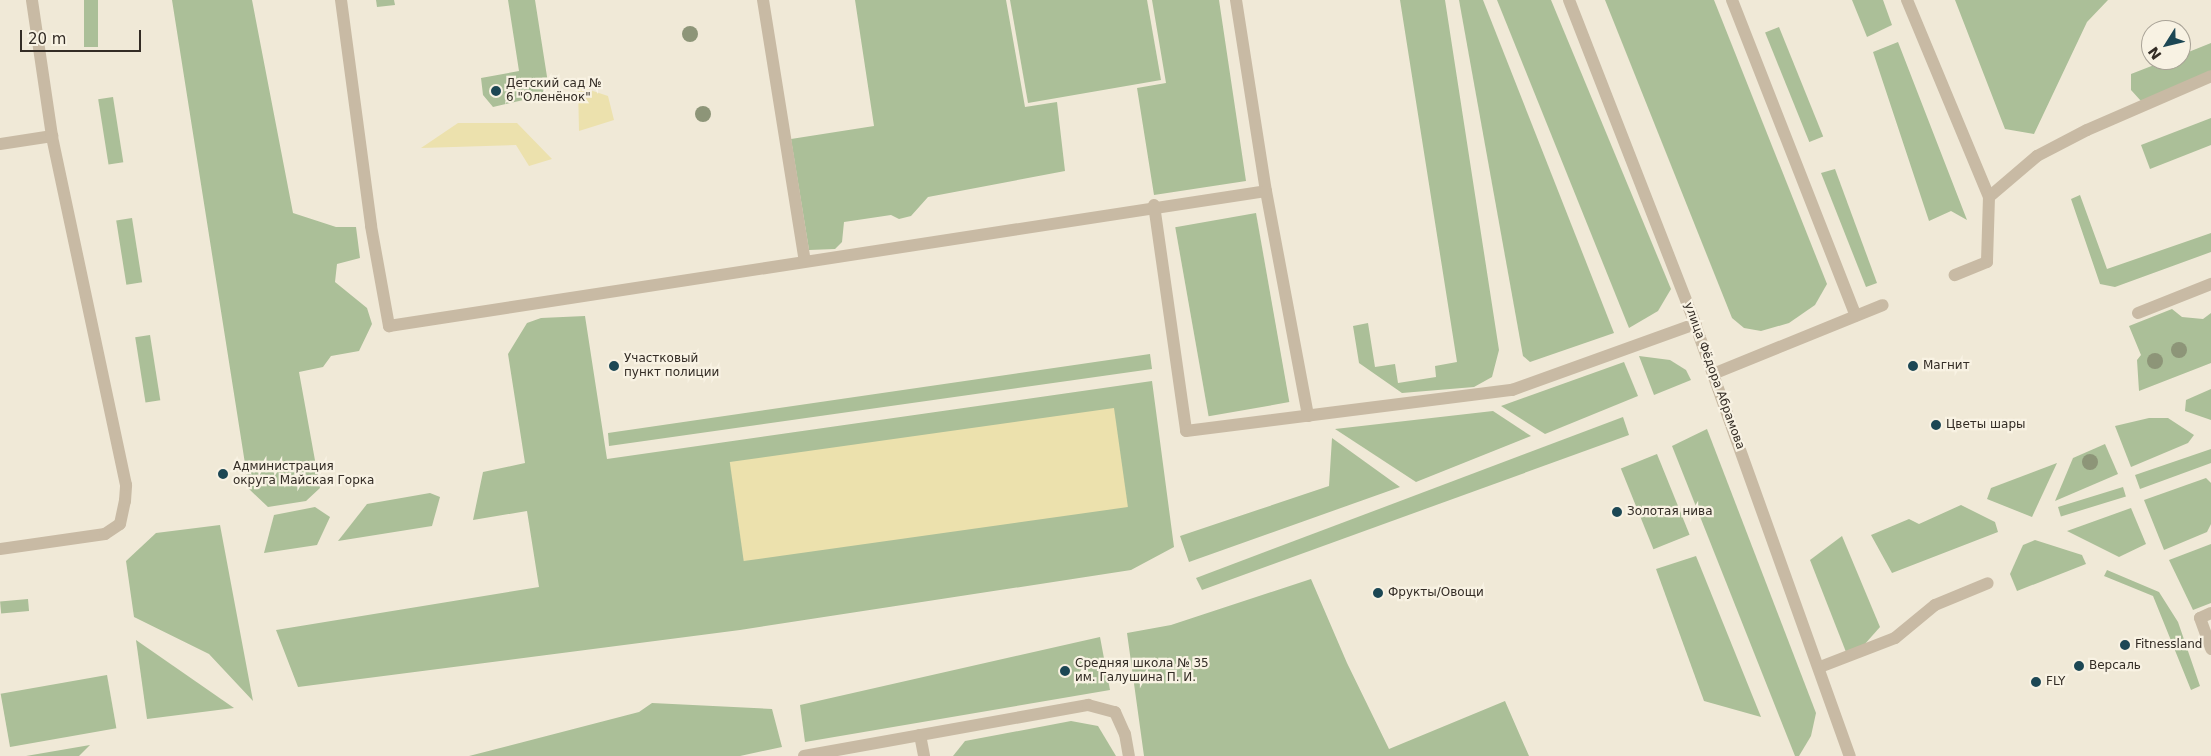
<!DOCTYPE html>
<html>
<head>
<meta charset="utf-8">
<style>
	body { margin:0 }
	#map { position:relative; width:2211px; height:756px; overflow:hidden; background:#f0e9d7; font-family:"DejaVu Sans",sans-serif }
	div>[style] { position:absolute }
	.green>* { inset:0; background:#abbf98; transform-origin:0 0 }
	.sand>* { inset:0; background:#ece1ad; transform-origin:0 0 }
	.service>* { height:12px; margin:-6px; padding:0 6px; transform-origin:6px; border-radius:6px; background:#c8baa4 }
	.minor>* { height:12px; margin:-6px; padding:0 6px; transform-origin:6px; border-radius:6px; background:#c8baa4 }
	.trees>* { width:16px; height:16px; margin:-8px; border-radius:50%; background:#8d9578 }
	.dots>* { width:14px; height:14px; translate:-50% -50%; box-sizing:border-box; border:2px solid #f8f2e3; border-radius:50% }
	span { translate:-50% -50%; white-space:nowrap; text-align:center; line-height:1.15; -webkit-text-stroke:4.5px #f8f2e3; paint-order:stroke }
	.poi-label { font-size:12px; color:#332c25 }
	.left { translate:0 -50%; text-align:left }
	.street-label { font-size:12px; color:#332c25 }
	.north { position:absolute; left:2141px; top:20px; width:50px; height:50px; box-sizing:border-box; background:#f8f2e3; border:1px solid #a9a397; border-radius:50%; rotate:234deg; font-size:14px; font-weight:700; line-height:20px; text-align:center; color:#332c25 }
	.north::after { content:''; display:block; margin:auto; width:18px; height:22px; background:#1c4754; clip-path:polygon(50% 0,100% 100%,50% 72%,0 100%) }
	.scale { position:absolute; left:20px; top:30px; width:121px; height:22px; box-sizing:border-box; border:2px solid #332c25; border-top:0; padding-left:6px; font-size:15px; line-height:18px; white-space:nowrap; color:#332c25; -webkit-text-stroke:4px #f8f2e3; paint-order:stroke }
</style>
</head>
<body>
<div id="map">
	<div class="green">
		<i style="left:84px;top:0;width:14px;height:47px"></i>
		<i style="clip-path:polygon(172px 0,252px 0,293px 213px,336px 227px,356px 227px,360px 258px,337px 264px,335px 282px,367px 308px,372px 324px,359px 351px,331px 356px,323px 367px,299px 372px,320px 488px,306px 501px,268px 507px,249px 489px)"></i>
		<i style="clip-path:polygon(376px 0,394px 0,395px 5px,377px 7px)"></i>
		<i style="clip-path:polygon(508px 0,535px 0,548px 83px,541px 96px,493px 107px,483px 95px,481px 78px,519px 71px)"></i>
		<i style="clip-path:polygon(855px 0,1006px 0,1025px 107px,1057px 102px,1065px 171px,928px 197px,911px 216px,899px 219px,891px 215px,844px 222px,842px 242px,835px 249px,809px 250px,791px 139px,874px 126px)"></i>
		<i style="clip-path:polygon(1010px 0,1147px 0,1161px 80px,1028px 103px)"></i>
		<i style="clip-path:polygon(1152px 0,1219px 0,1246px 181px,1154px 195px,1137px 88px,1166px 83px)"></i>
		<i style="clip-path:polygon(1400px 0,1445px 0,1499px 350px,1492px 377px,1474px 387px,1402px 393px,1359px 363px,1353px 326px,1368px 323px,1375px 367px,1395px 364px,1398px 383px,1436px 377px,1435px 366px,1457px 362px)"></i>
		<i style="clip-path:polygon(1459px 0,1483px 0,1614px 333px,1530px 362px,1523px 356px)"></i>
		<i style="clip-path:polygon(1497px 0,1551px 0,1671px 289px,1658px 311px,1629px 328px)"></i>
		<i style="clip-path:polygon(1605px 0,1714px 0,1827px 284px,1815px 305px,1789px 323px,1761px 331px,1744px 328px,1732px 318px)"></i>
		<i style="clip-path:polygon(1852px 0,1883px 0,1892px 25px,1867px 37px)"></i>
		<i style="clip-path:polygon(1955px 0,2108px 0,2087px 22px,2034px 134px,2005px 129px)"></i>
		<i style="left:1779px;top:27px;width:118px;height:15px;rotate:68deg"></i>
		<i style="clip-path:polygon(1898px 42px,1967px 220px,1951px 211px,1929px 221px,1873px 52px)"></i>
		<i style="clip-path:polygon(2211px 43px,2211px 71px,2141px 101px,2131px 90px,2131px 74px,2167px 60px,2181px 60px,2181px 55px)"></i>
		<i style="left:113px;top:97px;width:66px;height:15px;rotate:81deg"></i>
		<i style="clip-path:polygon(2211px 118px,2211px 145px,2150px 169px,2141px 145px)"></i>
		<i style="clip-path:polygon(1835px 169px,1877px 283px,1866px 287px,1821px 173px)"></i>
		<i style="clip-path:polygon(2080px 195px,2107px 269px,2211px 233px,2211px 252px,2115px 287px,2100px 284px,2071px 199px)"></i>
		<i style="left:1256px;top:213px;width:192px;height:82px;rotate:80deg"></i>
		<i style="left:132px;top:218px;width:65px;height:16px;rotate:81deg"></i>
		<i style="clip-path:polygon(2172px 309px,2182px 317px,2203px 319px,2211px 313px,2211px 363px,2139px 391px,2137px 360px,2141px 355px,2129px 326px)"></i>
		<i style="clip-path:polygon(585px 316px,607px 459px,1152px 381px,1174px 547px,1131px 570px,740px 630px,298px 687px,276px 630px,539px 587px,527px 511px,473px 520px,483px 472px,525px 463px,508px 354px,527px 323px,541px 318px)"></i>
		<i style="left:150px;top:335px;width:66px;height:15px;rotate:81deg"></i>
		<i style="clip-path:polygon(1150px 354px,1152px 369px,609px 446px,608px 433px)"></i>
		<i style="clip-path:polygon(1639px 356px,1670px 360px,1686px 370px,1691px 380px,1654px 395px)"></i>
		<i style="clip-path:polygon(1624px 362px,1638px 396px,1545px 434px,1501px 406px)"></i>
		<i style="clip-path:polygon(2211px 389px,2211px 420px,2185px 411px,2186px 400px)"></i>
		<i style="clip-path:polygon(1493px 411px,1531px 436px,1416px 482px,1335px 429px)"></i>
		<i style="clip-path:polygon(1623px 417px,1629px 435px,1202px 590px,1196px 578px)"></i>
		<i style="clip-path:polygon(2149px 418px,2168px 418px,2194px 435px,2188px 443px,2131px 467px,2115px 426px)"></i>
		<i style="clip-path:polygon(1707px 429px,1816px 713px,1811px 736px,1799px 756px,1795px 756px,1672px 446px)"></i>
		<i style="clip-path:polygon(1332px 438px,1400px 487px,1189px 562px,1180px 536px,1329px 486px)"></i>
		<i style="clip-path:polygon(2105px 444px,2118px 474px,2055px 501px,2073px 458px)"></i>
		<i style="clip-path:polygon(2211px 449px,2211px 463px,2140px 489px,2135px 475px)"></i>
		<i style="left:1657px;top:454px;width:87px;height:39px;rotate:68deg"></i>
		<i style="clip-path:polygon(2057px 463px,2032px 517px,1987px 499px,1991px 488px)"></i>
		<i style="clip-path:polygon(2206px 478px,2211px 483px,2211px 524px,2207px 532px,2164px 550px,2144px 500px)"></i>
		<i style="left:2123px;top:487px;width:10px;height:68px;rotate:73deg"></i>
		<i style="clip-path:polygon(430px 493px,440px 497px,432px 526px,338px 541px,367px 504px)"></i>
		<i style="clip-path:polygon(1961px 505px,1995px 522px,1998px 532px,1892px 573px,1871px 535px,1909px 519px,1919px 524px)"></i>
		<i style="clip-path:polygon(315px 507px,330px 517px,317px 545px,264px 553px,274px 515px)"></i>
		<i style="clip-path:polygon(2131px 508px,2146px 544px,2119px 557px,2067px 531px)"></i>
		<i style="clip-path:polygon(220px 525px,253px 701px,209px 654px,134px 617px,126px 561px,156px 533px)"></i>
		<i style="clip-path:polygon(1842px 536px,1880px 627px,1864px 645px,1846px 652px,1810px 560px)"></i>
		<i style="clip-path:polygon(2035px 540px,2082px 555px,2086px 564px,2017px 591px,2010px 574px,2023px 545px)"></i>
		<i style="clip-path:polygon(2211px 544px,2211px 603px,2193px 610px,2169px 560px)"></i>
		<i style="clip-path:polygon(1696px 556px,1761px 717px,1704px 701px,1656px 569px)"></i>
		<i style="clip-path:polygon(2107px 570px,2159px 592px,2178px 622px,2200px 686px,2191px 690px,2153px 596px,2104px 576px)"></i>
		<i style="clip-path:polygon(1311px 579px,1347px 663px,1389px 749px,1505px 701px,1529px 756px,1144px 756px,1127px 633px,1171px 625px)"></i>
		<i style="left:28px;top:599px;width:12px;height:28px;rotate:85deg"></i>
		<i style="clip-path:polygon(1100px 637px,1110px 690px,805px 742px,800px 705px)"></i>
		<i style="clip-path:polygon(136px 640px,234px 708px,147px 719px)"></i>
		<i style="left:107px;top:675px;width:54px;height:108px;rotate:80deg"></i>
		<i style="clip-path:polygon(652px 703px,772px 709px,782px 747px,740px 756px,469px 756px,639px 712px)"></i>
		<i style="clip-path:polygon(1071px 721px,1098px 726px,1116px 756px,953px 756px,965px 741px)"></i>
		<i style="clip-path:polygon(90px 745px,79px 756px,26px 756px)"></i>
	</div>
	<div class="sand">
		<i style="clip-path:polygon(578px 86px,608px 96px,614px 120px,579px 131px)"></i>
		<i style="clip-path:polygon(458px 123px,517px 123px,552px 159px,529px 166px,516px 145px,421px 148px)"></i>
		<i style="left:1114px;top:408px;width:100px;height:388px;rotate:82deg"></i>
	</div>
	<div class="service">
		<i style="left:341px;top:0;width:228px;rotate:82.4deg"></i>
		<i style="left:371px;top:226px;width:102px;rotate:79.8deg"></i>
		<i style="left:389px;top:326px;width:887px;rotate:-8.75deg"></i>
		<i style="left:763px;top:0;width:264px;rotate:80.9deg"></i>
		<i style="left:1236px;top:0;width:193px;rotate:81.1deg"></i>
		<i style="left:1266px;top:191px;width:229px;rotate:79.4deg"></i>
		<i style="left:1732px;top:0;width:339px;rotate:68.6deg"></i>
		<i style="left:1907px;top:0;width:213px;rotate:67.4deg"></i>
		<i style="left:1989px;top:197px;width:65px;rotate:91.8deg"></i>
		<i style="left:1987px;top:262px;width:35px;rotate:158deg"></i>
		<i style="left:0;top:144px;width:53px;rotate:-8.7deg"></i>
		<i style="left:1989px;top:197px;width:63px;rotate:-40.5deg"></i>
		<i style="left:2037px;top:156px;width:56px;rotate:-27.5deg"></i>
		<i style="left:2087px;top:130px;width:135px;rotate:-23.5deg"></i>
		<i style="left:1154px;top:205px;width:228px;rotate:81.9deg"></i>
		<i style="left:1186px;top:431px;width:329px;rotate:-7.2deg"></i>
		<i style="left:1512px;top:390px;width:195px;rotate:-19.8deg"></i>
		<i style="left:2138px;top:313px;width:79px;rotate:-21.7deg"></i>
		<i style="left:1713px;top:374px;width:183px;rotate:-22.1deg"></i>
		<i style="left:0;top:549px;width:106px;rotate:-8.1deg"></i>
		<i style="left:105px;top:534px;width:18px;rotate:-34deg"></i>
		<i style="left:120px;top:524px;width:24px;rotate:-78deg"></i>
		<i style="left:125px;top:501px;width:16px;rotate:-86deg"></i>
		<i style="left:126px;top:485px;width:357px;rotate:-102deg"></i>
		<i style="left:52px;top:136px;width:137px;rotate:-98.4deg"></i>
		<i style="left:2211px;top:613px;width:12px;rotate:156deg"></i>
		<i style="left:2200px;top:618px;width:33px;rotate:70deg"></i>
		<i style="left:1820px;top:667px;width:80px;rotate:-21.1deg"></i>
		<i style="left:1895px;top:638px;width:52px;rotate:-39.5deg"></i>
		<i style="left:1935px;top:605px;width:57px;rotate:-22.5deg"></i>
		<i style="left:920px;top:735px;width:21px;rotate:79deg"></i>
		<i style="left:804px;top:756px;width:289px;rotate:-10.2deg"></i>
		<i style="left:1088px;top:705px;width:28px;rotate:15deg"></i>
		<i style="left:1115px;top:712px;width:24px;rotate:66deg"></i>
		<i style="left:1125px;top:734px;width:22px;rotate:80deg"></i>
	</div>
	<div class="minor">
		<i style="left:1569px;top:0;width:348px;rotate:68.7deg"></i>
		<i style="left:1695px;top:324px;width:459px;rotate:70.3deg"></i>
	</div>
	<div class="trees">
		<i style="left:690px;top:34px"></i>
		<i style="left:703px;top:114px"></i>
		<i style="left:2179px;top:350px"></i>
		<i style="left:2155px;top:361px"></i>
		<i style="left:2090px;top:462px"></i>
	</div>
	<div class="dots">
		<i style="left:496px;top:91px;background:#1c4754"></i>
		<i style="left:614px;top:366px;background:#1c4754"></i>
		<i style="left:1913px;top:366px;background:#1c4754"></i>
		<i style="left:1936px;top:425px;background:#1c4754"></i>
		<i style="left:223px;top:474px;background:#1c4754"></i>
		<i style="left:1617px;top:512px;background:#1c4754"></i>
		<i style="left:1378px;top:593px;background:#1c4754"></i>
		<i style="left:2125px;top:645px;background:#1c4754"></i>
		<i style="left:2079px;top:666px;background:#1c4754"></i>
		<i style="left:1065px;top:671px;background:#1c4754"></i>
		<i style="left:2036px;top:682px;background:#1c4754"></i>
	</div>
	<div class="poi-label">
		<span class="left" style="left:506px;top:91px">Детский сад №<br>6 "Оленёнок"</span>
		<span class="left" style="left:624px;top:366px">Участковый<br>пункт полиции</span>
		<span class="left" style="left:1923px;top:366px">Магнит</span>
		<span class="left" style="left:1946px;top:425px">Цветы шары</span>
		<span class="left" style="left:233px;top:474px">Администрация<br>округа Майская Горка</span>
		<span class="left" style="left:1627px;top:512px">Золотая нива</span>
		<span class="left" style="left:1388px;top:593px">Фрукты/Овощи</span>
		<span class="left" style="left:2135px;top:645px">Fitnessland</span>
		<span class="left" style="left:1075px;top:671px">Средняя школа № 35<br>им. Галушина П. И.</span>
		<span class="left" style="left:2089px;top:666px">Версаль</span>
		<span class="left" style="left:2046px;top:682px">FLY</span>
	</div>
	<div class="street-label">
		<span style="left:1714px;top:376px;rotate:70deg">улица Фёдора Абрамова</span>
	</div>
	<div class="north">N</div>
	<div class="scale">20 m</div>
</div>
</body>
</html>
